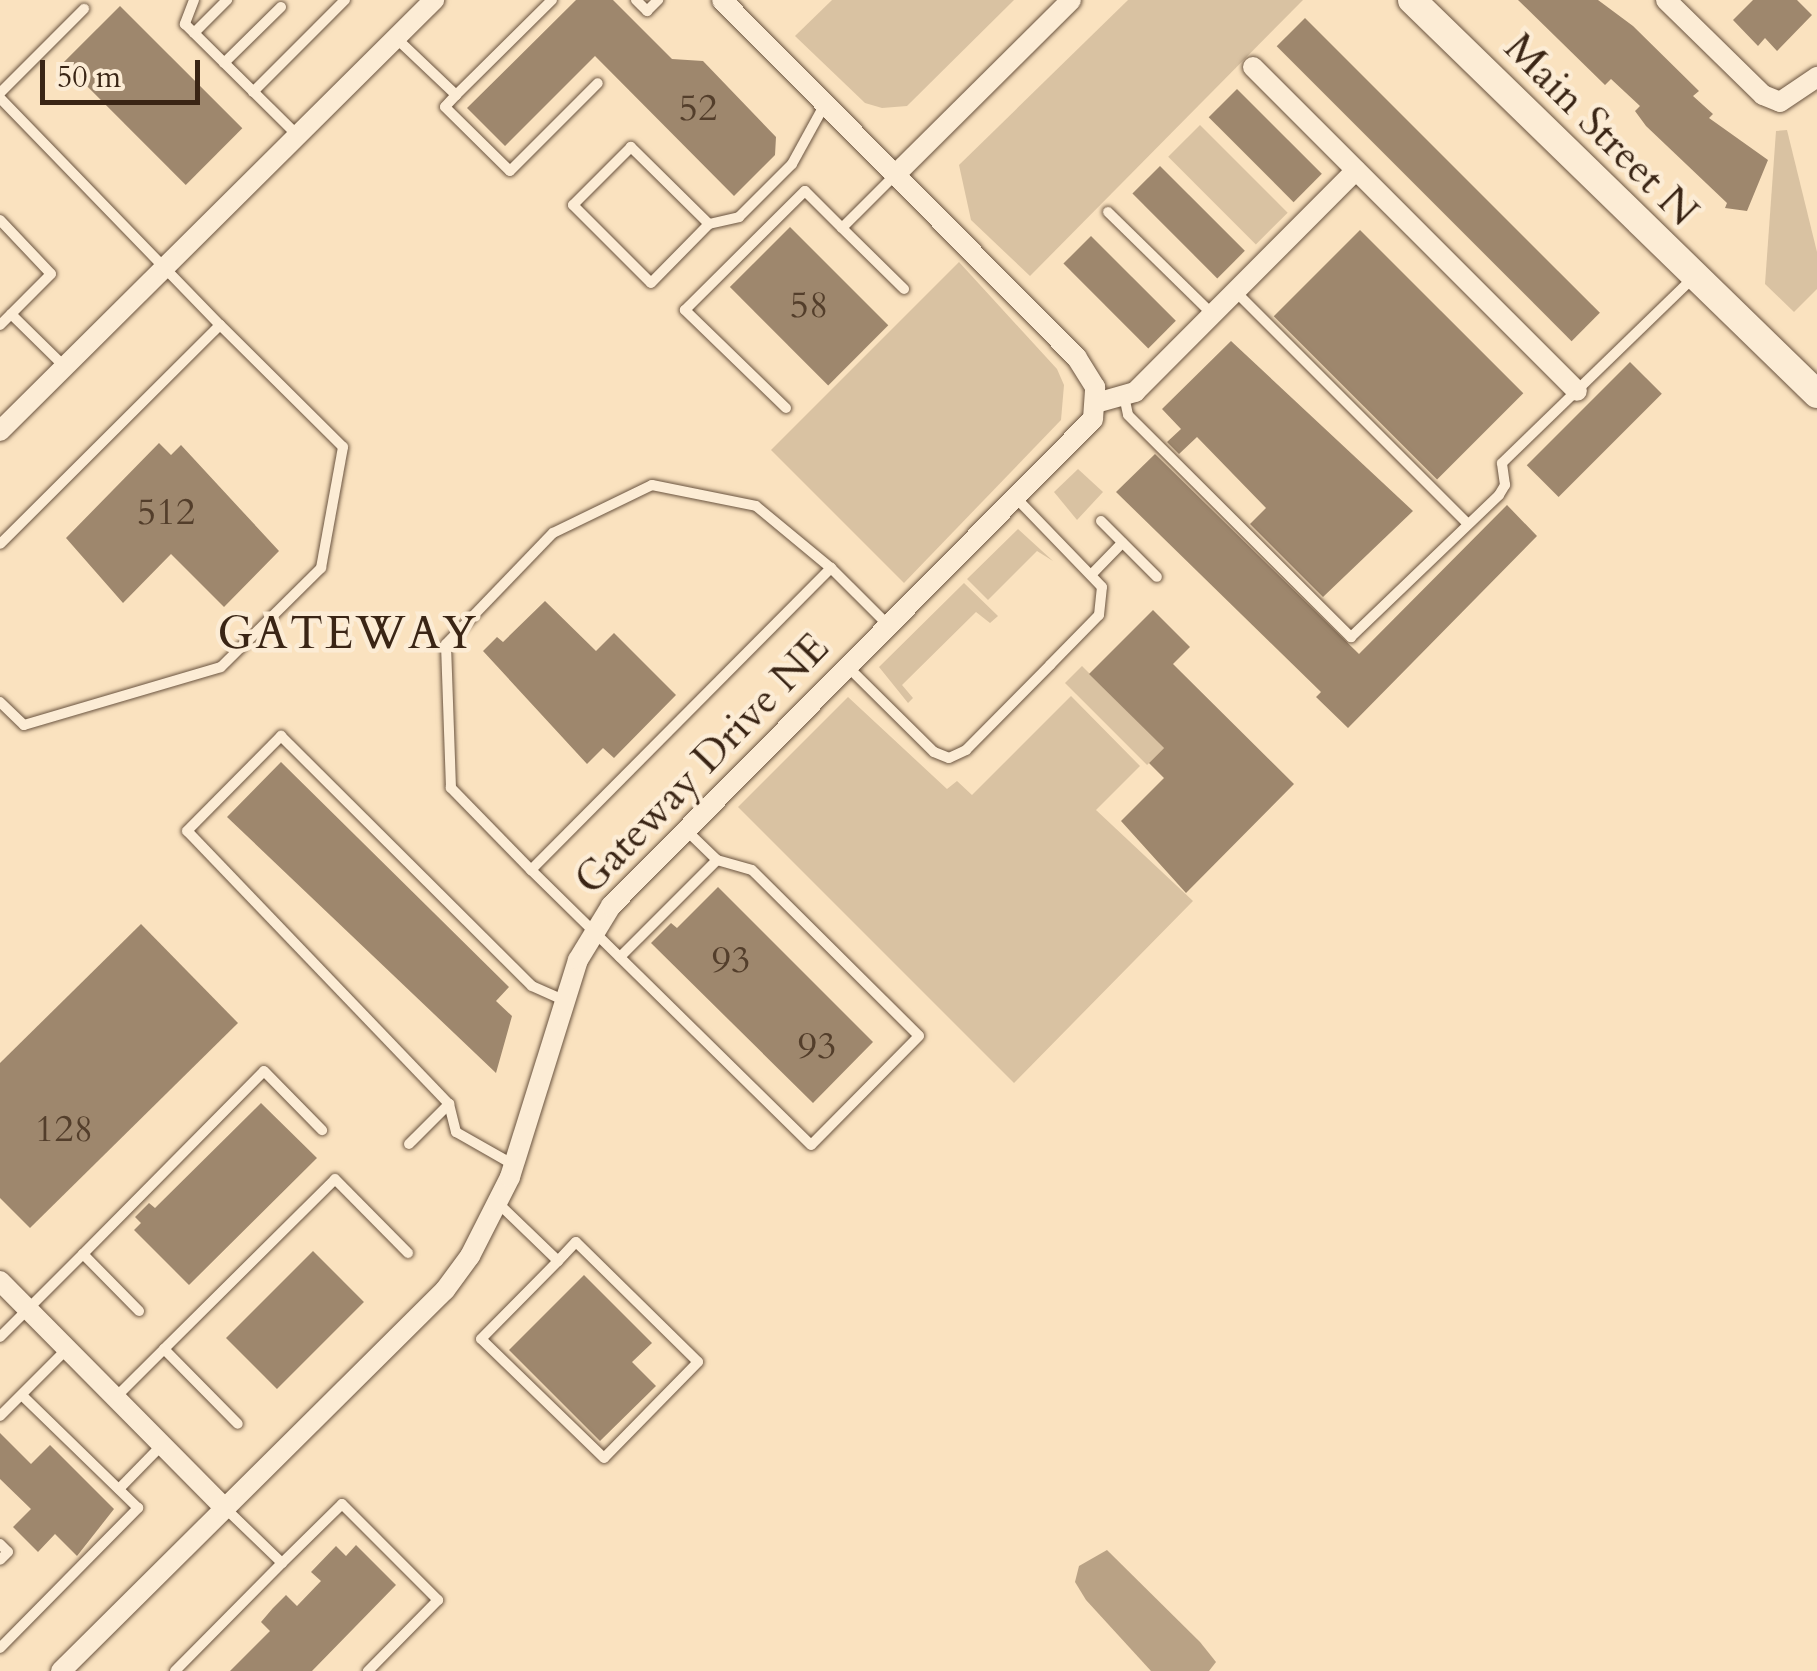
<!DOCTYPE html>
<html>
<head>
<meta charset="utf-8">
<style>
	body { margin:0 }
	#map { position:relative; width:1817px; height:1671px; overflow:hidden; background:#fae2bf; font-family:Cardo,serif }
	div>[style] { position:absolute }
	.green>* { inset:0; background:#d9c2a2; transform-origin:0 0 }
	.water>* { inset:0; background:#b9a285 }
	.building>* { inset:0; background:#9e876d; transform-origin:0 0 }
	.roads { filter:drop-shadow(0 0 2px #6a5440) drop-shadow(0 0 2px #6a5440) }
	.lane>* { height:10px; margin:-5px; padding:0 5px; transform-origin:5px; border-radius:5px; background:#fcecd5 }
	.street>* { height:20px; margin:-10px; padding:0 10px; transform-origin:10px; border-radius:10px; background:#fcecd5 }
	.secondary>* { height:28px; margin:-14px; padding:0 14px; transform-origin:14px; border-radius:14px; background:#fcecd5 }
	span { translate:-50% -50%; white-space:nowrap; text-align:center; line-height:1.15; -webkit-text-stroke:9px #fcecd5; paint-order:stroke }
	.number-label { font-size:38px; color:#533e2b }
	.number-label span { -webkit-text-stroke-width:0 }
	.street-label { font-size:42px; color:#3a2515 }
	.neighbourhood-label { font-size:45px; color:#3a2515; letter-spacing:2.5px }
	.scale { position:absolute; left:40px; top:60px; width:160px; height:45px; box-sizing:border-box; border:5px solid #3a2515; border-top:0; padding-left:12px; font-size:30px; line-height:35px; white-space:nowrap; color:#3a2515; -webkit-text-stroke:8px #fcecd5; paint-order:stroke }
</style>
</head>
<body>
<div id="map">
	<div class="green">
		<i style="clip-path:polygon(832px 0,1014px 0,907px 106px,882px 108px,865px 103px,795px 36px)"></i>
		<i style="clip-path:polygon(1128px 0,1303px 0,1030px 276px,971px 220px,959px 165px)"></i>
		<i style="left:1200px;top:125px;width:124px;height:45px;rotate:45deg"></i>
		<i style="clip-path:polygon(1787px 130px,1817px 252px,1817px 289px,1794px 312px,1765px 284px,1776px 131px)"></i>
		<i style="clip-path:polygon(959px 262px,1057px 369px,1064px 385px,1061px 420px,904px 583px,771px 450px)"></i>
		<i style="clip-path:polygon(1078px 469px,1103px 492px,1077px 520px,1054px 492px)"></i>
		<i style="clip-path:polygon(1018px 529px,1053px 561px,1037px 551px,988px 600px,967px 579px)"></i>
		<i style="clip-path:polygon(964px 583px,998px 616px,990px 623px,976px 612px,902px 685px,913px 698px,908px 703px,879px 667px)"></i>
		<i style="left:1082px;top:666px;width:116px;height:24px;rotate:45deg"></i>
		<i style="clip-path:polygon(1071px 696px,1140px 766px,1096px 810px,1193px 901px,1014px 1083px,738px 807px,848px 697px,947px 789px,957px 781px,972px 795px)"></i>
	</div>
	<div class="water">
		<i style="clip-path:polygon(1107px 1550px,1200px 1642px,1216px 1662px,1209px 1671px,1151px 1671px,1086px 1600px,1075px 1582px,1079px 1566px)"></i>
	</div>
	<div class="building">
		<i style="clip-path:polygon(576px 0,613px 0,672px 59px,703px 61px,776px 137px,775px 155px,734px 196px,595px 56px,505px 146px,467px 108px)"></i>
		<i style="clip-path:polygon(1518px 0,1598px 0,1633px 26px,1699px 91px,1693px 96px,1713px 114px,1709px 118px,1768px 160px,1747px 211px,1725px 208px,1727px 203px,1646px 126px,1635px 111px,1640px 106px,1611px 79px,1605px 85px)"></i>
		<i style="clip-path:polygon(1753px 0,1797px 0,1812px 15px,1777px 51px,1765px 38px,1758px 46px,1733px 20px)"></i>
		<i style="left:120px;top:6px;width:173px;height:80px;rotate:45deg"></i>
		<i style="left:1305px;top:18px;width:417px;height:40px;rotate:45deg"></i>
		<i style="left:1237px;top:89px;width:120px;height:40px;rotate:45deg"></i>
		<i style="left:1160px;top:166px;width:120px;height:39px;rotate:45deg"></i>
		<i style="left:790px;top:227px;width:139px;height:85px;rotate:45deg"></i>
		<i style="left:1360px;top:230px;width:231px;height:122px;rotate:45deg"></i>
		<i style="left:1091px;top:236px;width:120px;height:39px;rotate:45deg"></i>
		<i style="clip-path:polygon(1231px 341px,1413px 511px,1323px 597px,1250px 524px,1266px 508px,1197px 437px,1179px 454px,1167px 442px,1181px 429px,1162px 409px)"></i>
		<i style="left:1630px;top:362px;width:45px;height:146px;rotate:45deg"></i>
		<i style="clip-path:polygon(159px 443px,171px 455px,181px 445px,279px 551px,224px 607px,171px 554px,123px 603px,66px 538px)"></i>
		<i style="clip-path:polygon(1155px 454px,1359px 654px,1507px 505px,1537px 536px,1348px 728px,1316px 697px,1321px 692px,1116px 492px)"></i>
		<i style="clip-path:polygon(545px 601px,596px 651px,614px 633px,676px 695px,614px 758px,603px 748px,587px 764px,483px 651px,497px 637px,503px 642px)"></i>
		<i style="clip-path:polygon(1153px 610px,1190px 647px,1173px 664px,1294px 784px,1186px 893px,1121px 821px,1164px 778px,1149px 763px,1164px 748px,1089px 674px)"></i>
		<i style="clip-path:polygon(281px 762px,509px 987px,496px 1001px,512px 1016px,496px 1073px,227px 817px)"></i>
		<i style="clip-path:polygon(718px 887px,873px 1042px,813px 1103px,651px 943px,671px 923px,677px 928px)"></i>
		<i style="clip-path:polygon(141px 924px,238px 1023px,30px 1228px,0 1198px,0 1063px)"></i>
		<i style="clip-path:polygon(261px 1103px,317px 1158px,189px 1285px,134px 1230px,141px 1223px,135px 1217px,149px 1203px,155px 1208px)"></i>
		<i style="left:313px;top:1251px;width:72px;height:123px;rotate:45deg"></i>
		<i style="clip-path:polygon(584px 1275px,652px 1343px,632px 1362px,656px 1386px,600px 1441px,509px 1350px)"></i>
		<i style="clip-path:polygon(0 1433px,31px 1464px,50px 1445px,114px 1509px,77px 1556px,55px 1534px,38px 1552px,13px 1527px,31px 1509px,0 1479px)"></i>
		<i style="clip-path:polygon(356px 1545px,396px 1585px,312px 1671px,230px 1671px,270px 1631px,261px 1622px,273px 1608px,286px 1595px,297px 1606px,321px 1581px,311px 1572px,336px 1546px,346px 1556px)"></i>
	</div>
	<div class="roads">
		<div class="lane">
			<i style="left:194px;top:0;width:26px;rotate:111deg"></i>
			<i style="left:185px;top:24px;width:158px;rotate:44.7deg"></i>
			<i style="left:636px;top:0;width:16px;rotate:45deg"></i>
			<i style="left:647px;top:11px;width:16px;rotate:-45deg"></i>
			<i style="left:194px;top:33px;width:47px;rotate:-45deg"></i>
			<i style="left:396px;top:38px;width:83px;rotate:43.5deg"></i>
			<i style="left:456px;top:95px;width:135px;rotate:-44.7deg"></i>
			<i style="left:224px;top:63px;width:80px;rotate:-44.5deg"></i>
			<i style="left:253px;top:92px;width:130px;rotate:-45deg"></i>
			<i style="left:0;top:93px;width:119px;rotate:-45deg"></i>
			<i style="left:456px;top:95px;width:16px;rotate:133deg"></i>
			<i style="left:445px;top:107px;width:91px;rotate:44.6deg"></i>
			<i style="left:510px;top:171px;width:124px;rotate:-45deg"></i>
			<i style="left:0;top:98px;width:316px;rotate:45.9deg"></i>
			<i style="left:220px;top:325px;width:310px;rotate:135.1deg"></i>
			<i style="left:895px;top:175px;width:75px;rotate:135deg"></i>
			<i style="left:842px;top:228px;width:87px;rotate:44.5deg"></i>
			<i style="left:1108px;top:212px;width:146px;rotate:44.4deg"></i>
			<i style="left:0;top:220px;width:74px;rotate:46.6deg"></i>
			<i style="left:51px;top:274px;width:72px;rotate:135deg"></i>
			<i style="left:709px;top:224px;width:110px;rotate:-135.4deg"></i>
			<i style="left:631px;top:147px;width:82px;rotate:135deg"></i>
			<i style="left:573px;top:205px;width:110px;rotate:45deg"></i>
			<i style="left:651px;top:283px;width:83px;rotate:-45.5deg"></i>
			<i style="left:709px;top:224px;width:31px;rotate:-13deg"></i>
			<i style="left:739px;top:217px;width:75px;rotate:-45deg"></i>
			<i style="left:792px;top:164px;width:68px;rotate:-61.2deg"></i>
			<i style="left:1235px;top:291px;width:328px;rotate:45deg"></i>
			<i style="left:11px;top:314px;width:76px;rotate:44.5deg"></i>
			<i style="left:1124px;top:396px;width:19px;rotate:78deg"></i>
			<i style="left:1128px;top:415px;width:315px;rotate:44.9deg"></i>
			<i style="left:1351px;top:637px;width:205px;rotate:-43.8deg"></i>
			<i style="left:1499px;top:495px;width:12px;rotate:-59deg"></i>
			<i style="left:1505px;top:485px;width:22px;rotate:-98deg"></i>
			<i style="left:1502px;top:463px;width:266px;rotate:-44.1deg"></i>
			<i style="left:786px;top:408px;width:141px;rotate:-135.9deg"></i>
			<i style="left:685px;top:310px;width:169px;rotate:-44.8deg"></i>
			<i style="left:805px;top:191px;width:52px;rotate:45deg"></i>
			<i style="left:1101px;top:521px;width:79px;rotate:45deg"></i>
			<i style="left:1091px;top:575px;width:45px;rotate:-45.9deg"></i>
			<i style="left:848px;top:667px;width:121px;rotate:44.7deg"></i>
			<i style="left:934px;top:752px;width:16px;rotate:22deg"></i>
			<i style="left:949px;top:758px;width:19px;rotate:-25deg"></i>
			<i style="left:966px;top:750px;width:120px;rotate:-45.3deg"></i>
			<i style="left:1050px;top:665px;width:70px;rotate:-45.6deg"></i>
			<i style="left:1099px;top:615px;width:28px;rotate:-84deg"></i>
			<i style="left:1102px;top:587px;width:124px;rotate:-134deg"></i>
			<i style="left:0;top:702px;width:33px;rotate:44deg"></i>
			<i style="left:24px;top:725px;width:205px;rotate:-16.4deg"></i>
			<i style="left:221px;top:667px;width:141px;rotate:-44.7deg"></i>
			<i style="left:321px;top:568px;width:123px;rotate:-79.7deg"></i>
			<i style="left:343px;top:447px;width:173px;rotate:-135.2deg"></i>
			<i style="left:686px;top:830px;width:43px;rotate:44.1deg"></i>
			<i style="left:717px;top:860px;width:36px;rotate:16deg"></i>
			<i style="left:752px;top:870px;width:235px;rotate:44.8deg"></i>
			<i style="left:919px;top:1036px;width:153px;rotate:134.7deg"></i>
			<i style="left:811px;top:1145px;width:392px;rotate:-135.5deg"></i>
			<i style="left:531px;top:870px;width:426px;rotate:-45.2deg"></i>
			<i style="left:831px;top:568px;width:81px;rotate:45deg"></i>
			<i style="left:531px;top:870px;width:115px;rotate:-134.3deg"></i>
			<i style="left:451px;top:788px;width:144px;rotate:-92deg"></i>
			<i style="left:446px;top:644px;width:154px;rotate:-46.1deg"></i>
			<i style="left:553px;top:533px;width:110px;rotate:-25.9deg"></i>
			<i style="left:652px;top:485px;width:106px;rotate:11.4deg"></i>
			<i style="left:756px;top:506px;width:97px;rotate:39.6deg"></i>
			<i style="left:620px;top:957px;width:137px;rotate:-45deg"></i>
			<i style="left:449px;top:1104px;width:29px;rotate:76deg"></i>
			<i style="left:456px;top:1132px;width:67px;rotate:29.6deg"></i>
			<i style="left:409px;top:1144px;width:57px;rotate:-45deg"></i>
			<i style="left:449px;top:1104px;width:378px;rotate:-133.8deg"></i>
			<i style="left:187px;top:831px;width:134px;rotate:-45.3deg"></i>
			<i style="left:281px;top:736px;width:354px;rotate:44.9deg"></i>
			<i style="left:532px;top:986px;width:34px;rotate:24deg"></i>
			<i style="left:499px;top:1204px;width:82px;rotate:44deg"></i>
			<i style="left:558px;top:1261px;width:26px;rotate:-47deg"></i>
			<i style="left:576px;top:1242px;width:171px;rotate:44.5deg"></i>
			<i style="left:698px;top:1362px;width:134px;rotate:134.4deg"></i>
			<i style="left:604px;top:1458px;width:171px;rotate:-135.9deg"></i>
			<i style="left:481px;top:1339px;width:110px;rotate:-45.4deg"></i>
			<i style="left:83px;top:1254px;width:257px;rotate:-45.3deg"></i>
			<i style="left:264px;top:1071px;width:83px;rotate:45.5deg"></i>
			<i style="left:0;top:1337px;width:117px;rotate:-45deg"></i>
			<i style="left:83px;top:1254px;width:80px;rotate:45.5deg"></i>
			<i style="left:164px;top:1349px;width:241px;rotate:-44.8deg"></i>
			<i style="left:335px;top:1179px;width:104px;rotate:45.4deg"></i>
			<i style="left:116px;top:1397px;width:68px;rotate:-45deg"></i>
			<i style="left:164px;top:1349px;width:105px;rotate:45.4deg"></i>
			<i style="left:0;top:1416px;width:95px;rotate:-45deg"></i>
			<i style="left:119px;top:1489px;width:62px;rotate:-45.7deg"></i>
			<i style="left:0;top:1544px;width:11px;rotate:45deg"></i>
			<i style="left:8px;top:1552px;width:11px;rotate:135deg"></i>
			<i style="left:282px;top:1563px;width:84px;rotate:-44.5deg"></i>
			<i style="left:342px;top:1504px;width:136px;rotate:45deg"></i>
			<i style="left:438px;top:1600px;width:100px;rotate:134.6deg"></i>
			<i style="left:0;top:1648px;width:197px;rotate:-45.4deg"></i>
			<i style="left:138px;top:1508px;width:162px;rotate:-135.8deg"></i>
			<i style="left:175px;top:1671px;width:152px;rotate:-45.3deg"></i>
			<i style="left:282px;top:1563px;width:79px;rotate:-136deg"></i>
		</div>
		<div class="street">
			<i style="left:1666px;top:0;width:136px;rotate:44.4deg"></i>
			<i style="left:1763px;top:95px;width:18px;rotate:22deg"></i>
			<i style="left:1780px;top:102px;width:45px;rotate:-34deg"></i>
			<i style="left:1253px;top:67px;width:458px;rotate:45deg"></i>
			<i style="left:895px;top:175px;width:248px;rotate:-44.8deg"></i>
			<i style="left:1096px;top:403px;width:41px;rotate:-15.8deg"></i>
			<i style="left:1135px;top:392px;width:313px;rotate:-45.1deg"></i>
			<i style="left:0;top:431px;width:612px;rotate:-44.8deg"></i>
			<i style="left:0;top:1281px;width:320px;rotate:45.3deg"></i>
			<i style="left:61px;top:1671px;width:541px;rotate:-44.78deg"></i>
			<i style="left:445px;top:1290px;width:42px;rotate:-53.7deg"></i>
			<i style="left:470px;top:1256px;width:89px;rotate:-63.1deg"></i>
			<i style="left:510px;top:1177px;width:227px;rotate:-72.6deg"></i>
			<i style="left:578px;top:960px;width:63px;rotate:-58.6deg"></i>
			<i style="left:611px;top:906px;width:685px;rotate:-45.3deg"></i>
			<i style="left:1093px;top:419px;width:32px;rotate:-86deg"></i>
			<i style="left:1095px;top:387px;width:34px;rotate:-122deg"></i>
			<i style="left:1077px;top:358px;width:504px;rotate:-134.76deg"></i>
		</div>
		<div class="secondary">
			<i style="left:1412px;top:0;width:565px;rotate:44.21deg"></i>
		</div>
	</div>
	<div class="number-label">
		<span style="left:698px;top:109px">52</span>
		<span style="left:809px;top:306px">58</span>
		<span style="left:166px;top:513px">512</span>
		<span style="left:731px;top:961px">93</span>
		<span style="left:817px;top:1047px">93</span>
		<span style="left:64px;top:1130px">128</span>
	</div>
	<div class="street-label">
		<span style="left:1601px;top:130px;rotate:45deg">Main Street N</span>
		<span style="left:702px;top:764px;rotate:-46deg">Gateway Drive NE</span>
	</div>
	<div class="neighbourhood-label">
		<span style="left:348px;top:634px">GATEWAY</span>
	</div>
	<div class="scale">50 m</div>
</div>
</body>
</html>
